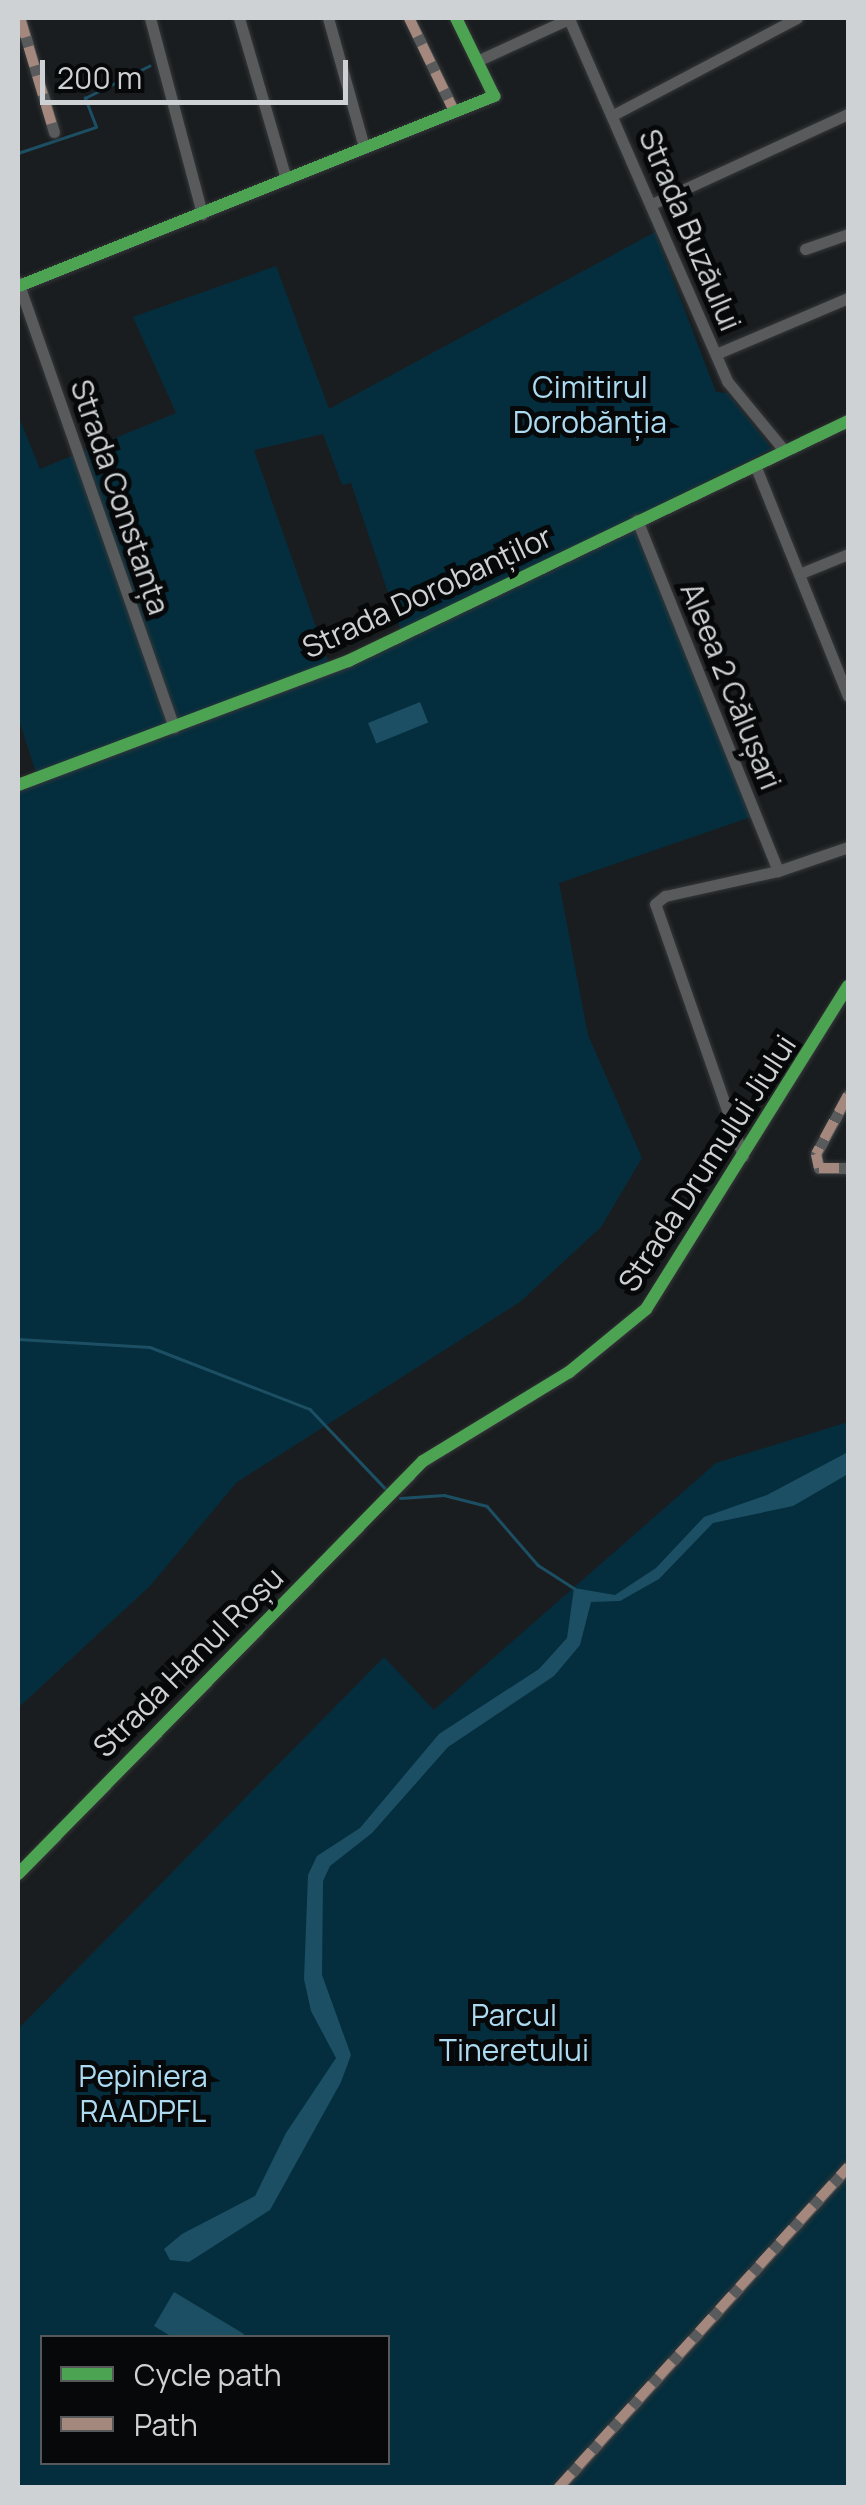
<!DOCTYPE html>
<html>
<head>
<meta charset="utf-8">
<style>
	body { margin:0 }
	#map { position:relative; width:866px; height:2505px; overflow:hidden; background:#1a1d1f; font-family:Manrope,sans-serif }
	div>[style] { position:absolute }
	.green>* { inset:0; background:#042e3d }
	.water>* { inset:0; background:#1c4f64; transform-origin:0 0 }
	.stream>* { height:2.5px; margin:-1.25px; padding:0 1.25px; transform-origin:1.25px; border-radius:1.25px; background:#1c4f64 }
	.roads { filter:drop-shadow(0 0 2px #35383a) drop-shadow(0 0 2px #35383a) }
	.street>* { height:11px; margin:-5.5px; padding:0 5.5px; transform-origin:5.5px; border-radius:5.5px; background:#585a5b }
	.quiet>* { height:10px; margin-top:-5px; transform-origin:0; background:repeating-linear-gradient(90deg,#a5887d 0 20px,transparent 0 30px) }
	.cycleway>* { height:12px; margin:-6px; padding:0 6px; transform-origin:6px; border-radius:6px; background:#4ca352 }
	span { translate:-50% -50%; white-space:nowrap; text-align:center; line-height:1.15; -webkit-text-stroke:10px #060809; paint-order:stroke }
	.street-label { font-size:30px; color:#ced2d4 }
	.park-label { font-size:30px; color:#acdbf1 }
	.frame { position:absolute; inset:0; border:20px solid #ced2d4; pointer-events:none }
	.legend { position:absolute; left:40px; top:2335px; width:350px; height:130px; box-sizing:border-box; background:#060809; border:2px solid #56595a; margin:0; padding:12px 18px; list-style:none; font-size:30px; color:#ced2d4 }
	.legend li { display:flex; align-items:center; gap:20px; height:50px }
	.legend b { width:50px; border:2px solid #56595a }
	.scale { position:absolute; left:40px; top:60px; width:308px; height:45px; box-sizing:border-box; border:5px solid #ced2d4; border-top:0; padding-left:12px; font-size:30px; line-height:35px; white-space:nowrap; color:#ced2d4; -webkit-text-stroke:8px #060809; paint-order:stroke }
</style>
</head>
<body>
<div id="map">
	<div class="green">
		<i style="clip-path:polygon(evenodd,655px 232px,716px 392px,727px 393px,772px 449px,428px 619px,635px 530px,751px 817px,559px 883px,588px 1035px,642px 1158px,601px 1227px,520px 1302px,237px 1482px,150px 1586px,18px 1708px,18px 786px,38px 779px,18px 717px,18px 415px,40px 469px,176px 413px,133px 317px,276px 266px,329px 409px,655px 232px,323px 434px,342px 485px,351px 483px,401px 631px,329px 664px,254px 450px,323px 434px)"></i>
		<i style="clip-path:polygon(evenodd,848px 1422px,848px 2487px,18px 2488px,18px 2029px,384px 1657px,434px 1710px,716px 1463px,848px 1422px,42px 2338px,388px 2338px,388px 2462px,42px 2462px,42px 2338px)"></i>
	</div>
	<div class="water">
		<i style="left:420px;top:702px;width:22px;height:56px;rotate:68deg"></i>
		<i style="clip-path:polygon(848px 1452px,848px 1474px,793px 1506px,713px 1523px,659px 1579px,620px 1601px,591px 1602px,580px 1645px,554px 1676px,448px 1747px,372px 1833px,330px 1866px,323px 1881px,322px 1975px,351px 2055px,341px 2082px,270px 2210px,189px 2262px,170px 2260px,164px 2249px,182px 2234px,255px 2196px,286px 2133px,336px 2058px,311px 2011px,304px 1979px,308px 1875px,317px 1856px,360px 1828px,439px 1734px,539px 1669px,567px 1638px,574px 1588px,615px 1595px,656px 1568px,704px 1517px,767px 1495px)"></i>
		<i style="clip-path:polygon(174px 2292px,244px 2334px,241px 2337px,172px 2337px,154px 2326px)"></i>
	</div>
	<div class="stream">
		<i style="left:18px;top:153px;width:82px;rotate:-18.4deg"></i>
		<i style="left:96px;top:127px;width:31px;rotate:-111deg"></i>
		<i style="left:85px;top:98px;width:72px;rotate:-26.6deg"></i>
		<i style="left:18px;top:1339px;width:132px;rotate:3.5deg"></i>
		<i style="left:150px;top:1347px;width:172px;rotate:21.2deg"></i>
		<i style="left:310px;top:1409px;width:109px;rotate:46.5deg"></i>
		<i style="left:400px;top:1498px;width:44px;rotate:-3.9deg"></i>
		<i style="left:444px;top:1495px;width:44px;rotate:14.3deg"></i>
		<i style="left:487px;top:1506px;width:78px;rotate:49.2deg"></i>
		<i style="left:538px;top:1565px;width:43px;rotate:32.6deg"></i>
	</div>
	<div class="roads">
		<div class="street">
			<i style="left:20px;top:18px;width:119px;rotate:73.4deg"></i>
			<i style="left:150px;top:18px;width:203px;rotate:75.1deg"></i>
			<i style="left:239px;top:18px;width:168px;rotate:73.7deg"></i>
			<i style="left:328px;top:18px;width:134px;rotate:74.4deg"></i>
			<i style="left:409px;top:18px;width:103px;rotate:64.2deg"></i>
			<i style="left:569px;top:19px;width:395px;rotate:66.4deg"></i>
			<i style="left:727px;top:381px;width:88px;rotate:50.5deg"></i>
			<i style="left:477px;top:61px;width:103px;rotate:-24.6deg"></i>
			<i style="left:613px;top:115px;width:208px;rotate:-27.8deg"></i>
			<i style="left:652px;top:204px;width:216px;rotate:-24.7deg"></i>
			<i style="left:805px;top:249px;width:46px;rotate:-19.2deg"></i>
			<i style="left:18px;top:282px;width:472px;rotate:70.7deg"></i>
			<i style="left:19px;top:286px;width:512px;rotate:-21.8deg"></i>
			<i style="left:494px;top:96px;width:87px;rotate:-116deg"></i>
			<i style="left:716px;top:354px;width:143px;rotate:-23deg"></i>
			<i style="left:755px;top:465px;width:249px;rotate:68.1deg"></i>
			<i style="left:637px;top:520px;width:378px;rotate:68.1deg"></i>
			<i style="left:799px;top:574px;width:53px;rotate:-22.2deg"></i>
			<i style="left:18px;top:785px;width:353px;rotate:-20.6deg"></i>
			<i style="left:348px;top:661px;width:555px;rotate:-25.64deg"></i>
			<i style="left:848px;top:1095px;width:67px;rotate:118.5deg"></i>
			<i style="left:816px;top:1154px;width:14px;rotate:78deg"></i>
			<i style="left:819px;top:1168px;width:29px"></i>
			<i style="left:743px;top:1156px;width:267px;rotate:-109.2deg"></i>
			<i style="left:655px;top:904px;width:13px;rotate:-39deg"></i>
			<i style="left:665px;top:896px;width:116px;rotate:-12.5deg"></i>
			<i style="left:778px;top:871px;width:74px;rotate:-18.9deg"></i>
			<i style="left:18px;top:1874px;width:578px;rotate:-45.56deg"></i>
			<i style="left:423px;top:1461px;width:171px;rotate:-31.4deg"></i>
			<i style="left:569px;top:1372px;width:99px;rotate:-39.3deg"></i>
			<i style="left:646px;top:1309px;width:381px;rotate:-58deg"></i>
			<i style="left:558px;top:2488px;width:433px;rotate:-47.9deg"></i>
		</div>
	</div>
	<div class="quiet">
		<i style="left:20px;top:18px;width:119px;rotate:73.4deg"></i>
		<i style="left:409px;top:18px;width:103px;rotate:64.2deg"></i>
		<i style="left:848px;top:1095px;width:67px;rotate:118.5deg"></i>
		<i style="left:816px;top:1154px;width:14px;rotate:78deg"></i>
		<i style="left:819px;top:1168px;width:29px"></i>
		<i style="left:558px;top:2488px;width:433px;rotate:-47.9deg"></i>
	</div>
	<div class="cycleway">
		<i style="left:19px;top:286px;width:512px;rotate:-21.8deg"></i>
		<i style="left:494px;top:96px;width:87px;rotate:-116deg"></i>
		<i style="left:18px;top:785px;width:353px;rotate:-20.6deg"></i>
		<i style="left:348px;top:661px;width:555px;rotate:-25.64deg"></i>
		<i style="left:18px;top:1874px;width:578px;rotate:-45.56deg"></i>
		<i style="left:423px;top:1461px;width:171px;rotate:-31.4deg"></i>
		<i style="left:569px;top:1372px;width:99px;rotate:-39.3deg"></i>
		<i style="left:646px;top:1309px;width:381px;rotate:-58deg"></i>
	</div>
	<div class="street-label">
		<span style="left:690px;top:230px;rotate:67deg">Strada Buzăului</span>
		<span style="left:120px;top:497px;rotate:71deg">Strada Constanța</span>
		<span style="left:427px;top:592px;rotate:-25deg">Strada Dorobanților</span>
		<span style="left:731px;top:686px;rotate:68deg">Aleea 2 Călușari</span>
		<span style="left:707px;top:1163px;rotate:-57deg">Strada Drumului Jiului</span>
		<span style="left:188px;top:1662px;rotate:-45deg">Strada Hanul Roșu</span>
	</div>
	<div class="park-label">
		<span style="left:590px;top:404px">Cimitirul<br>Dorobănția</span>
		<span style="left:514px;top:2032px">Parcul<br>Tineretului</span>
		<span style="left:143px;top:2093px">Pepiniera<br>RAADPFL</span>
	</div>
	<div class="frame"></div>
	<ul class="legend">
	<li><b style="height:12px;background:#4ca352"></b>Cycle path</li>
	<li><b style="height:12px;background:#a5887d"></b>Path</li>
	</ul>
	<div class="scale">200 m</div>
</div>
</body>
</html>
